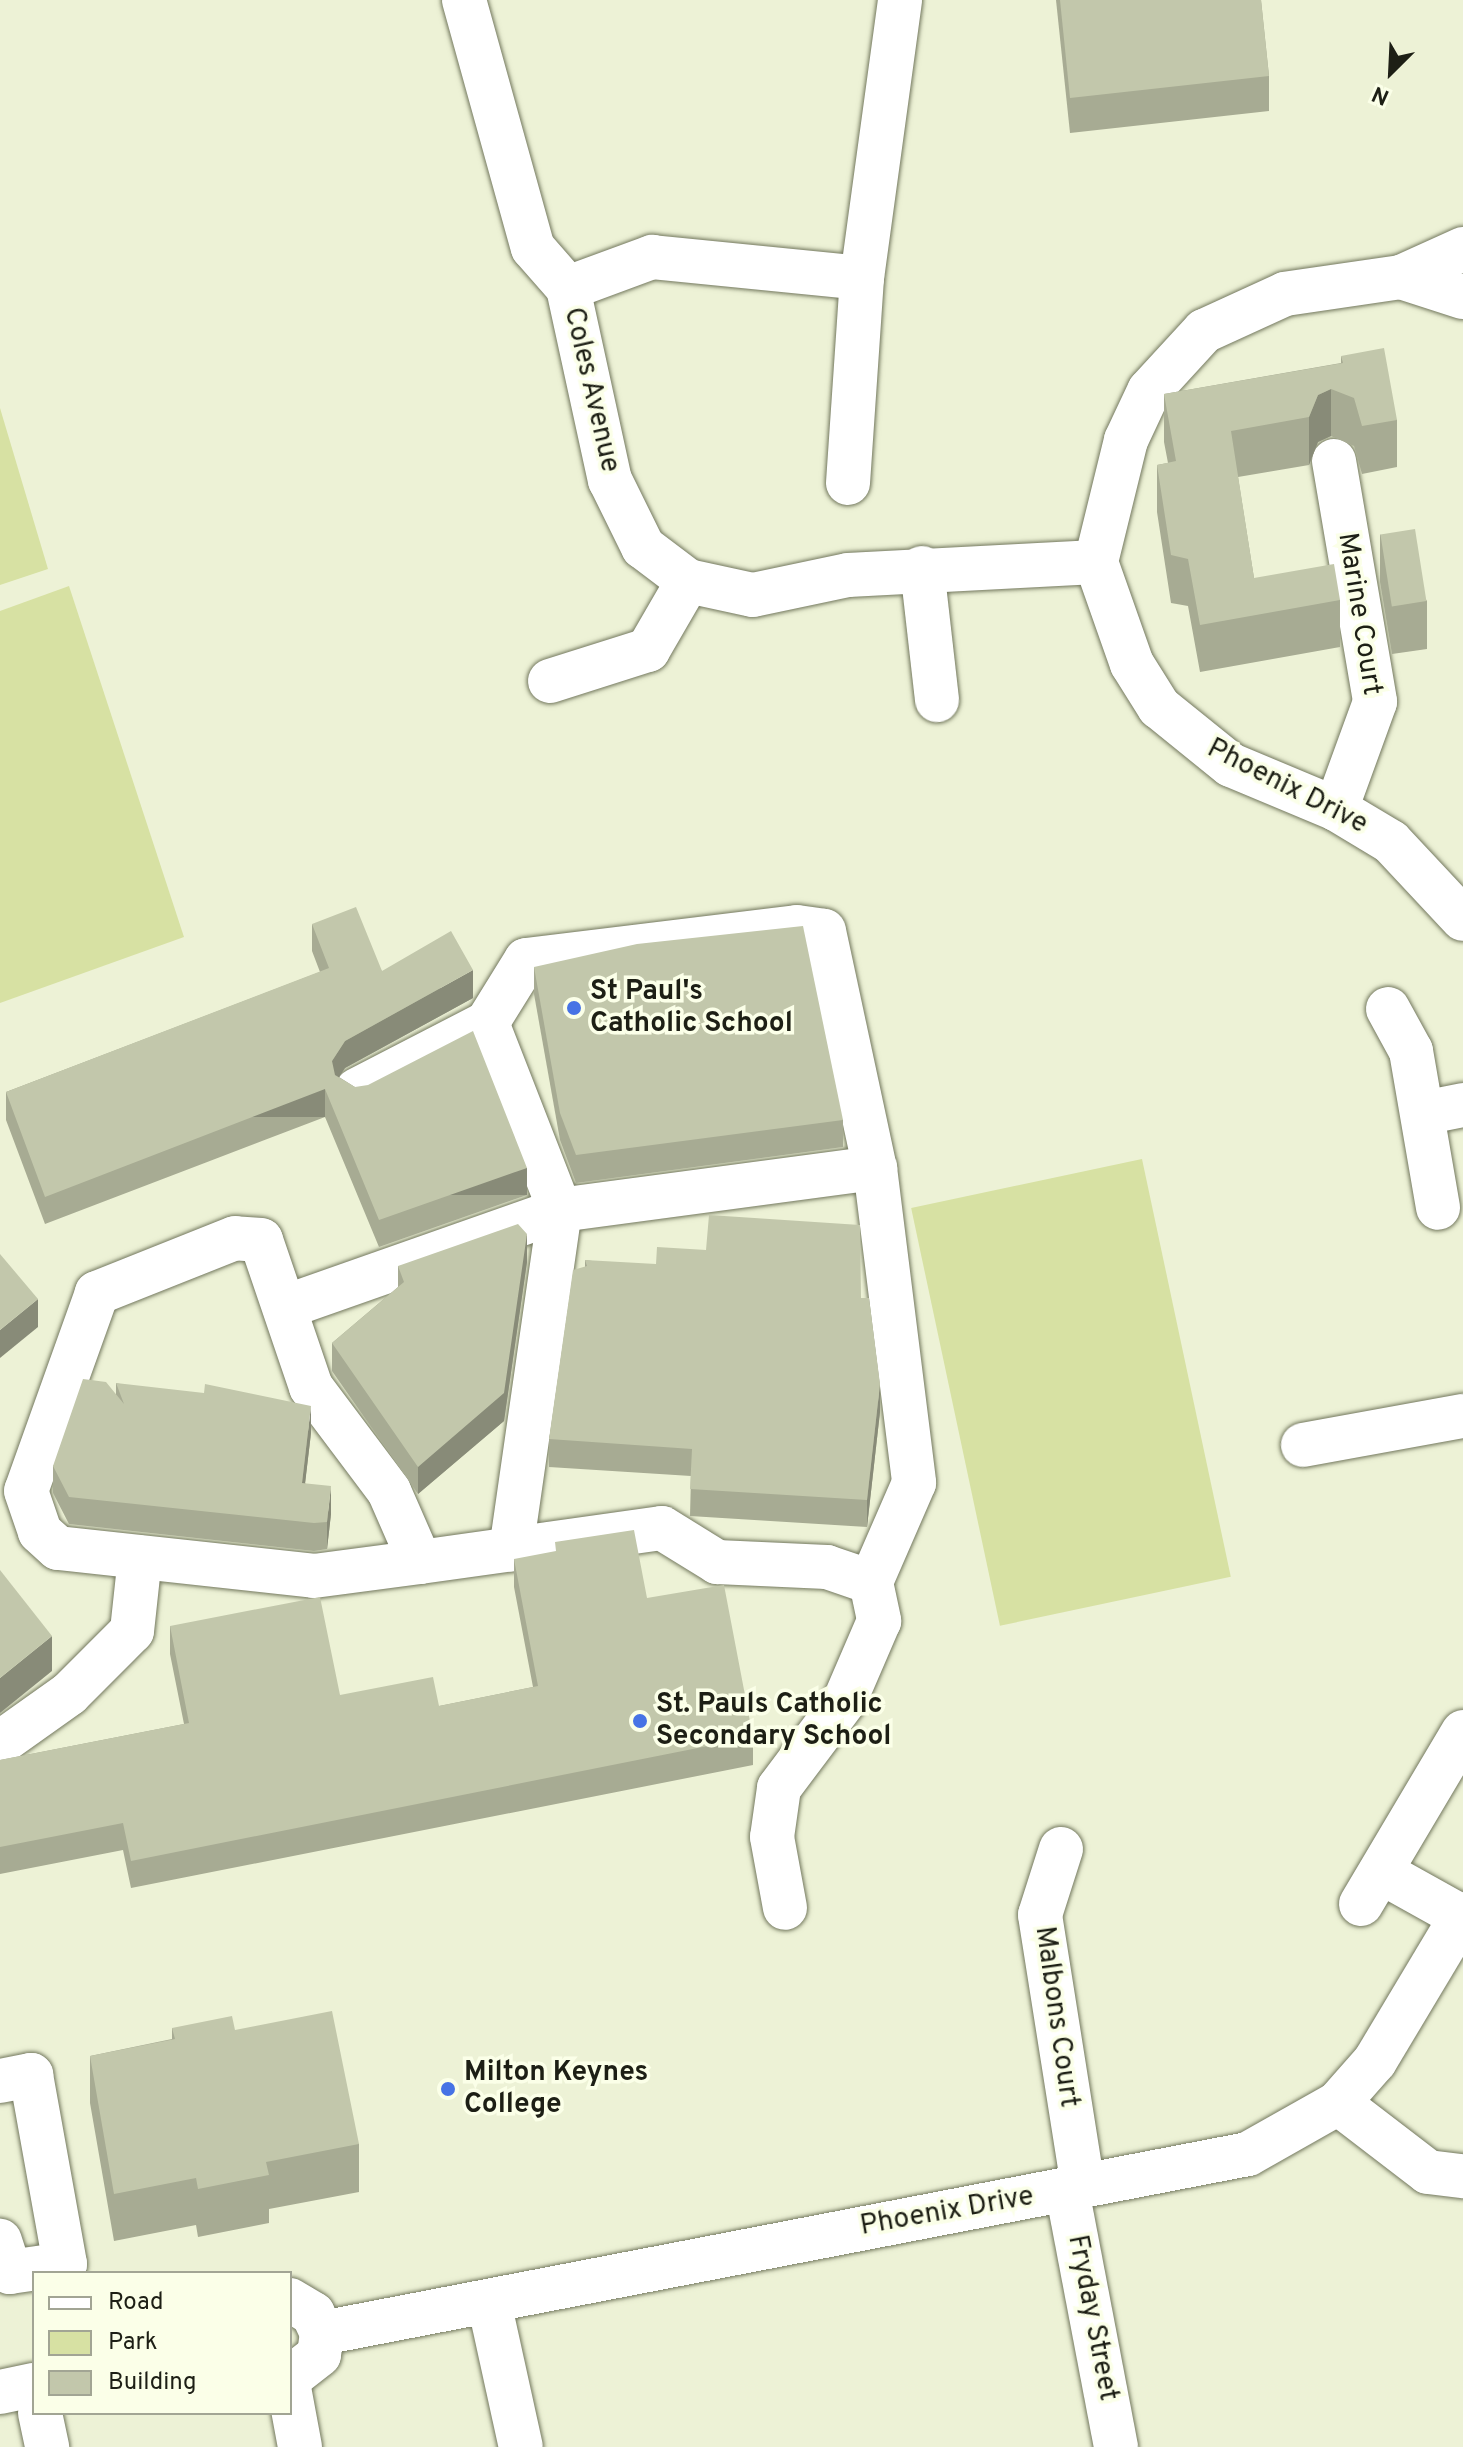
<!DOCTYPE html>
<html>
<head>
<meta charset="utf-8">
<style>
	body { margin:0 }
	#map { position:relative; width:1463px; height:2447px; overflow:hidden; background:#edf2d6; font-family:Overpass,sans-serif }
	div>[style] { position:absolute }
	.green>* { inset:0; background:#d7e1a3; transform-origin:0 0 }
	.roads { filter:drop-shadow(0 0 2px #73785e) drop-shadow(0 0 2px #73785e) }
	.minor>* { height:44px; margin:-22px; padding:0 22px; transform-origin:22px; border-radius:22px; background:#fff }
	.wall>* { inset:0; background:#a7ab93 }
	.shaded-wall>* { inset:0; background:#888b78; transform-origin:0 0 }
	.building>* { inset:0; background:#c2c7ab; transform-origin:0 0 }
	.dots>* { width:22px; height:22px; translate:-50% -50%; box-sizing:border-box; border:4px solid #fbffe8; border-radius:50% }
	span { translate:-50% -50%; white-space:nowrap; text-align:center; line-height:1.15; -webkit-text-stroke:7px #fbffe8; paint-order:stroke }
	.street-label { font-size:28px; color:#1d1f15 }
	.poi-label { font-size:28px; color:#1d1f15; font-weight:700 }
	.left { translate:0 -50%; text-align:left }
	.legend { position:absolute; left:32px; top:2271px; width:260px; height:144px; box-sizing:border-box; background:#fbffe8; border:2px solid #a2a594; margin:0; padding:10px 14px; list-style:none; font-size:24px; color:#1d1f15 }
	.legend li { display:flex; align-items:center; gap:16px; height:40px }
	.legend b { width:40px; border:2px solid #a2a594 }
	.north { position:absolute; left:1351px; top:32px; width:80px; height:80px; -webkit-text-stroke:6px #fbffe8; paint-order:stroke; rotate:204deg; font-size:22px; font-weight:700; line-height:32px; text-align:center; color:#1d1f15 }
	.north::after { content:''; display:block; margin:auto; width:28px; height:36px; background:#1d1f15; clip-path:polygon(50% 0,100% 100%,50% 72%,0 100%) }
</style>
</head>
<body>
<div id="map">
	<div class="green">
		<i style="clip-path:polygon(0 408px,48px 569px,0 585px)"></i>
		<i style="clip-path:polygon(69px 586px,184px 937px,0 1003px,0 611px)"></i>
		<i style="left:1142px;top:1159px;width:427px;height:236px;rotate:78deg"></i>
	</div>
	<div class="roads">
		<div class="minor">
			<i style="left:464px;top:0;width:257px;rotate:74.5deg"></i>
			<i style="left:533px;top:248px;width:53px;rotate:48.8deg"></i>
			<i style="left:568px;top:288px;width:197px;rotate:77.7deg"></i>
			<i style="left:610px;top:480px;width:75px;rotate:63.8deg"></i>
			<i style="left:643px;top:547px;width:56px;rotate:37.1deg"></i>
			<i style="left:688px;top:581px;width:66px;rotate:12.2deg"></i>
			<i style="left:753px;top:595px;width:97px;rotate:-11.9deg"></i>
			<i style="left:848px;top:575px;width:248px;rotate:-3deg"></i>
			<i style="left:1463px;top:249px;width:68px;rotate:155.7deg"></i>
			<i style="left:1401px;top:277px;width:117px;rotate:171.7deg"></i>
			<i style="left:1285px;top:294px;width:89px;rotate:155.4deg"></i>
			<i style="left:1204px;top:331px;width:81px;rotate:132.5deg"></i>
			<i style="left:1149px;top:391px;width:54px;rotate:115.1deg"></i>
			<i style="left:1126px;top:440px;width:126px;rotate:103.8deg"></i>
			<i style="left:1096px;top:562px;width:108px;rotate:70.6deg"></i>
			<i style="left:1132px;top:664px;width:51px;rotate:57.9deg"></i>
			<i style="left:1159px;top:707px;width:92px;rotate:38.9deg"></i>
			<i style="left:1231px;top:765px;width:114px;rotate:22.7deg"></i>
			<i style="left:1336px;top:809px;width:64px;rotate:31deg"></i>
			<i style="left:1391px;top:842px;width:105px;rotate:46.9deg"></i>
			<i style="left:1401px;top:277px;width:65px;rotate:17.9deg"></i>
			<i style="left:568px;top:288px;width:90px;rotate:-20.3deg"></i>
			<i style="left:652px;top:257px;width:211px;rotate:5.7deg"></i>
			<i style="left:1334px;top:461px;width:244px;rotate:80.3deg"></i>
			<i style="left:1375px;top:702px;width:114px;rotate:110deg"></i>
			<i style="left:848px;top:483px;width:205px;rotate:-86.1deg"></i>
			<i style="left:862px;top:278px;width:281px;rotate:-82.2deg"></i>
			<i style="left:922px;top:568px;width:133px;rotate:83.5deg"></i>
			<i style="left:550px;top:681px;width:103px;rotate:-17.6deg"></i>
			<i style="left:648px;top:650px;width:80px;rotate:-59.9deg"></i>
			<i style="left:1388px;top:1009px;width:48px;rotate:61.3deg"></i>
			<i style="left:1411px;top:1051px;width:159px;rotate:80.2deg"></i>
			<i style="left:487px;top:1023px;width:201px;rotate:68.7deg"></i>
			<i style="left:560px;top:1210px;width:343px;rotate:98.2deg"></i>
			<i style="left:357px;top:1090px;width:146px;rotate:-27.3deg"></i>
			<i style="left:487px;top:1023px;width:74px;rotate:-58.2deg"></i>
			<i style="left:526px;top:960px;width:273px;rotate:-6.9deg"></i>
			<i style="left:797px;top:927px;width:27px;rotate:8deg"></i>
			<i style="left:824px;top:931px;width:242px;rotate:77.9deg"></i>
			<i style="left:875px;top:1168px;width:317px;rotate:82.9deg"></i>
			<i style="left:914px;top:1483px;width:108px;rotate:113.5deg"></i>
			<i style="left:1423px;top:1113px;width:41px;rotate:-11.3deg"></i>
			<i style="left:288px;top:1306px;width:288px;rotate:-19.4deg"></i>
			<i style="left:560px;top:1210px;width:318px;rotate:-7.6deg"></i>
			<i style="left:1303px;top:1445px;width:163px;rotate:-10.3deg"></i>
			<i style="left:420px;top:1562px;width:77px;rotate:-113.6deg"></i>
			<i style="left:389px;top:1491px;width:130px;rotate:-126.9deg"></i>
			<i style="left:311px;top:1387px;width:155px;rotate:-108.8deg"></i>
			<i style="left:261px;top:1240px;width:26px;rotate:-176deg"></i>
			<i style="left:235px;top:1238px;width:149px;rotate:158.3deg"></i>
			<i style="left:97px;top:1293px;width:210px;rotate:109.7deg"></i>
			<i style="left:26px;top:1491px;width:43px;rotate:71.1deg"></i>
			<i style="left:40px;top:1532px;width:24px;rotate:42deg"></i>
			<i style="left:58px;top:1548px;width:258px;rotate:6.2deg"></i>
			<i style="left:314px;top:1576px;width:107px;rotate:-7.5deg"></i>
			<i style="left:420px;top:1562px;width:244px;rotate:-8deg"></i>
			<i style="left:662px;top:1528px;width:65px;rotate:31.7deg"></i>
			<i style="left:717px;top:1562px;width:110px;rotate:2.6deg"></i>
			<i style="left:827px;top:1567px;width:46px;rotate:18.8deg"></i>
			<i style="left:871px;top:1582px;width:40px;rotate:78deg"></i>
			<i style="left:879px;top:1621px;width:86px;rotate:113.3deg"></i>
			<i style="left:845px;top:1700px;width:110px;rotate:126.9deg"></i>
			<i style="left:779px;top:1788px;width:49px;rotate:98.1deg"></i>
			<i style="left:772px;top:1837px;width:72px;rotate:79.6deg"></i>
			<i style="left:0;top:1743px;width:85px;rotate:-35.4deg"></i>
			<i style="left:69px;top:1694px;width:89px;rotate:-45deg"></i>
			<i style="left:132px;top:1631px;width:74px;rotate:-83.8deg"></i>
			<i style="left:1061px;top:1849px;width:69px;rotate:107.7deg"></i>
			<i style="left:1040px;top:1915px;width:274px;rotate:81deg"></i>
			<i style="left:1381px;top:1872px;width:93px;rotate:29.1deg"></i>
			<i style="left:1361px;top:1904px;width:200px;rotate:-59.3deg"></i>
			<i style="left:0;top:2081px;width:32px;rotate:-11deg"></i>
			<i style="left:31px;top:2075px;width:192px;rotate:79.8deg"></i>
			<i style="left:65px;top:2264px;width:56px;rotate:171.7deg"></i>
			<i style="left:10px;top:2272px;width:33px;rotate:-108deg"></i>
			<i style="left:1338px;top:2103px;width:113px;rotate:37.5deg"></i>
			<i style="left:1428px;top:2172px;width:35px;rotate:7deg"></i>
			<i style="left:1067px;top:2190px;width:262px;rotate:79.2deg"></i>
			<i style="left:290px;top:2300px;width:27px;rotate:31deg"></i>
			<i style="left:313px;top:2314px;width:21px;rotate:65deg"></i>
			<i style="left:322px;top:2333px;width:22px;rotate:98deg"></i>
			<i style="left:319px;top:2355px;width:37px;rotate:142deg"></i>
			<i style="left:489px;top:2302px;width:148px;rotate:77.6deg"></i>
			<i style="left:322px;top:2333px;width:943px;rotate:-10.94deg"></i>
			<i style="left:1248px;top:2154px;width:103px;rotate:-29.5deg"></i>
			<i style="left:1338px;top:2103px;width:56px;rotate:-48.6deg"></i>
			<i style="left:1375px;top:2061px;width:171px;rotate:-59.1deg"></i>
			<i style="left:0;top:2392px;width:35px;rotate:-12deg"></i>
			<i style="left:290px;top:2393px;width:55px;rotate:79.5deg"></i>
			<i style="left:40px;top:2413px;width:35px;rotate:78deg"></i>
		</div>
	</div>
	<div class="wall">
		<i style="clip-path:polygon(1056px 0,1261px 0,1269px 76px,1269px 111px,1070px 133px)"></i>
		<i style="clip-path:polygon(1341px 356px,1397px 420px,1397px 467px,1362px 474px,1354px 446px,1331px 436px,1318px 442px,1309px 465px,1238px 477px,1254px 578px,1340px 600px,1340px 647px,1200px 672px,1188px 606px,1171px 603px,1157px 512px,1157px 465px,1168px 463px,1164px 442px,1164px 394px,1341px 363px)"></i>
		<i style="clip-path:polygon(1380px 534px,1427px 601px,1427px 649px,1392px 654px,1380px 582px)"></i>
		<i style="clip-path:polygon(312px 924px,382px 971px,473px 998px,345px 1068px,339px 1077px,527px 1195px,379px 1247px,325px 1117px,45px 1224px,6px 1120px,6px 1092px,320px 972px,312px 951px)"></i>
		<i style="clip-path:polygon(534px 967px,843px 1120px,843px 1147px,576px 1183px,560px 1140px,534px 994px)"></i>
		<i style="clip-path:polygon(585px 1260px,861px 1298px,880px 1412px,867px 1527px,690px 1516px,691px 1476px,549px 1467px,549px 1439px,585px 1267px)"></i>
		<i style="clip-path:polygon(527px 1262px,504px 1421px,418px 1494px,332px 1371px,332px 1343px,398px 1287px,398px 1266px)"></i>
		<i style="clip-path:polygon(116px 1383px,311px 1433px,305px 1483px,331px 1514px,327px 1549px,314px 1551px,69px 1524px,53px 1493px,53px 1466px,116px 1394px)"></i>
		<i style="clip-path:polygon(514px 1559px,647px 1598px,753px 1737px,753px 1765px,131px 1888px,123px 1850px,0 1874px,0 1760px,184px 1724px,170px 1654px,170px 1626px,340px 1695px,439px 1706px,533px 1687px,514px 1587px)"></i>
		<i style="clip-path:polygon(172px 2028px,235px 2030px,359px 2144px,359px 2192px,269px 2209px,269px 2223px,198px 2237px,196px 2225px,114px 2241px,90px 2103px,90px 2056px,172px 2039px)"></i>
	</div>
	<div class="shaded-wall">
		<i style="clip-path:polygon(1331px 389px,1331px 436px,1318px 442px,1309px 465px,1309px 417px,1318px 395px)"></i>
		<i style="clip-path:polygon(473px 970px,473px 998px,345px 1068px,332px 1088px,332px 1061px,345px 1041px)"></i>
		<i style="left:325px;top:1089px;width:28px;height:300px;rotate:90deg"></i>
		<i style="left:527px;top:1168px;width:27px;height:157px;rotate:90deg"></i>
		<i style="clip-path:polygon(527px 1234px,527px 1262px,504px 1421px,418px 1494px,418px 1467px)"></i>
		<i style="clip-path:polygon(38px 1299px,38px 1327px,0 1358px,0 1330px)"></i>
		<i style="clip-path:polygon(880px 1384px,880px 1412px,867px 1527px,867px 1500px)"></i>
		<i style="clip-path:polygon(311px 1406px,311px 1433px,302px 1510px,302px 1483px)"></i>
		<i style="clip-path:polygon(331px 1486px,331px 1514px,327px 1549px,327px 1522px)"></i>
		<i style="clip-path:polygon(52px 1636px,52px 1671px,0 1713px,0 1678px)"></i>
	</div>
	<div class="building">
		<i style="clip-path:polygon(1060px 0,1261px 0,1269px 76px,1070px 98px)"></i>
		<i style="clip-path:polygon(1384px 348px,1397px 420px,1362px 426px,1354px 398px,1331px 389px,1318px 395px,1309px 417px,1231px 431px,1254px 578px,1334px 564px,1340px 600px,1200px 625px,1188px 559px,1171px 555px,1157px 465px,1176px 461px,1164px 394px,1343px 363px,1341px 356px)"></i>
		<i style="left:1415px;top:529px;width:73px;height:35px;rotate:81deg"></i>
		<i style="clip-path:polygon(356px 907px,382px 971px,451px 931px,473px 970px,345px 1041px,332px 1061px,335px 1075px,355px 1087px,368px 1085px,473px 1031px,527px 1168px,379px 1220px,325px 1089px,45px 1197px,6px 1092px,329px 968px,312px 924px)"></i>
		<i style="clip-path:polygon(803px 926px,843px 1120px,576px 1155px,560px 1113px,534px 967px,637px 944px)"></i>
		<i style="clip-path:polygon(709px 1215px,860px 1225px,861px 1298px,869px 1298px,880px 1384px,867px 1500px,690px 1489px,692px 1449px,549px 1439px,573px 1270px,587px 1266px,585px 1260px,656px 1264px,657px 1247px,706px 1250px)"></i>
		<i style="clip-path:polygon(518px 1224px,527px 1234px,504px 1393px,418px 1467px,332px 1343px,404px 1282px,398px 1266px)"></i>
		<i style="clip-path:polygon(0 1254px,38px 1299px,0 1330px)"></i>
		<i style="clip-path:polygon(83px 1379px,106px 1382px,124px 1404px,116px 1383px,204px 1393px,205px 1384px,311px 1406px,302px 1483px,331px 1486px,327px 1522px,314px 1523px,69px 1497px,53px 1466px)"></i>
		<i style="clip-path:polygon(634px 1530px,647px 1598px,724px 1585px,753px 1737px,131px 1861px,123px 1823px,0 1847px,0 1760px,189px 1723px,170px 1626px,320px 1597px,340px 1695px,433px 1677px,439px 1706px,538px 1686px,514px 1559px,556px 1551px,555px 1542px)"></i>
		<i style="clip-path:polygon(0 1570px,52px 1636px,0 1678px)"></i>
		<i style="clip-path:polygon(332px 2011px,359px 2144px,266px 2162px,269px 2175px,198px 2189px,196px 2178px,114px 2194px,90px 2056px,175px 2039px,172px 2028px,232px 2016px,235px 2030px)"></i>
	</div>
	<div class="dots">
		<i style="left:574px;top:1008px;background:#4773e5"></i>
		<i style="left:640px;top:1721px;background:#4773e5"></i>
		<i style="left:448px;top:2089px;background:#4773e5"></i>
	</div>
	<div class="street-label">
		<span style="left:591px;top:390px;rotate:77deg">Coles Avenue</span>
		<span style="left:1359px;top:614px;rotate:81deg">Marine Court</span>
		<span style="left:1287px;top:787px;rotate:27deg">Phoenix Drive</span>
		<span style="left:1056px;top:2017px;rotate:82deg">Malbons Court</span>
		<span style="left:947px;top:2212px;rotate:-10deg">Phoenix Drive</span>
		<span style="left:1092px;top:2318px;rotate:79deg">Fryday Street</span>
	</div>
	<div class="poi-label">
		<span class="left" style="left:590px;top:1008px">St Paul's<br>Catholic School</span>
		<span class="left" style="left:656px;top:1721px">St. Pauls Catholic<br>Secondary School</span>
		<span class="left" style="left:464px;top:2089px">Milton Keynes<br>College</span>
	</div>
	<ul class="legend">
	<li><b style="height:10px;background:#fff"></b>Road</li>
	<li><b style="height:22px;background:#d7e1a3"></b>Park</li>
	<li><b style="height:22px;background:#c2c7ab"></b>Building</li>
	</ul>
	<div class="north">N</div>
</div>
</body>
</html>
